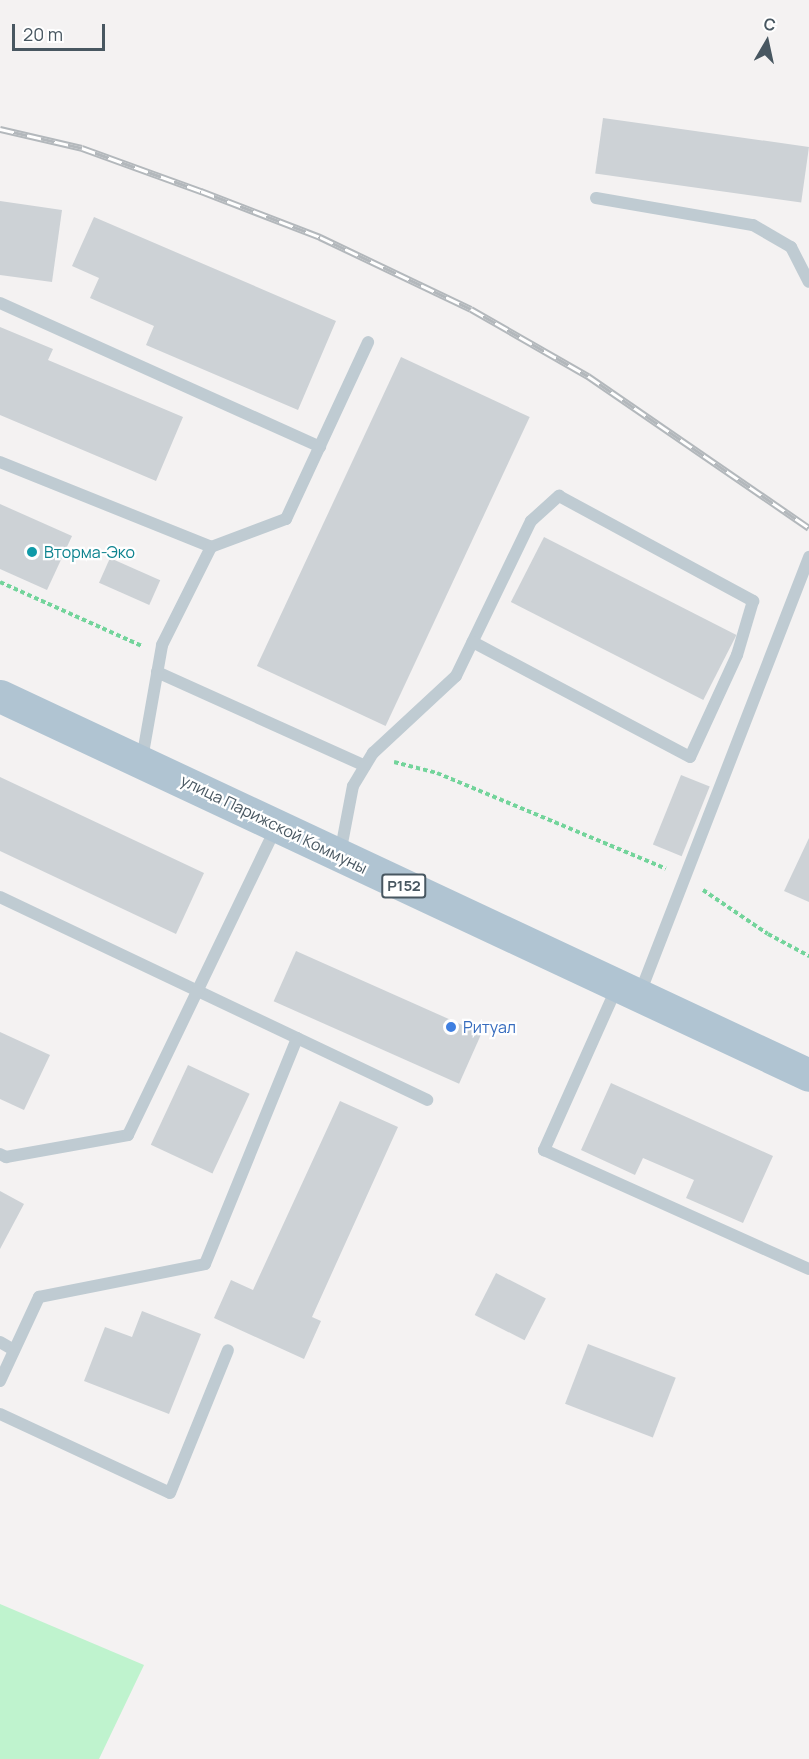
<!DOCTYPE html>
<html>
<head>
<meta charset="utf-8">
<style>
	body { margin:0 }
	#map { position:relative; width:809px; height:1759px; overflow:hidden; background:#f4f2f2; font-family:Manrope,sans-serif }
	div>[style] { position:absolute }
	.green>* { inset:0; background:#bff3ce }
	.building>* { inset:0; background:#cdd2d6; transform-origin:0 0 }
	.path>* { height:4px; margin-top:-2px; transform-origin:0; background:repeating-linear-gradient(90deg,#73d49b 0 4.5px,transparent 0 7.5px) }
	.lane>* { height:12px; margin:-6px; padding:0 6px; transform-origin:6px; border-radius:6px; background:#bfcbd2 }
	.primary>* { height:33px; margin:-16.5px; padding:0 16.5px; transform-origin:16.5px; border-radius:16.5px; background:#b0c4d2 }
	.rail>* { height:7px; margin-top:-3.5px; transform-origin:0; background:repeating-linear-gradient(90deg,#fff 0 14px,#b3b8bc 0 28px); box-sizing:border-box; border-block:2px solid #b3b8bc }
	.dots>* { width:16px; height:16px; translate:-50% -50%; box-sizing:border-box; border:3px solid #fff; border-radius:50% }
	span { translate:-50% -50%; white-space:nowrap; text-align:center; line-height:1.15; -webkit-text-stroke:4.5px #fff; paint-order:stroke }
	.shield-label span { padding:2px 4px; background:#fff; border:2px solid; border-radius:4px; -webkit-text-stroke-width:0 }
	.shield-label { font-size:15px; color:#485761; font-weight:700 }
	.culture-label { font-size:16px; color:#0d838f }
	.left { translate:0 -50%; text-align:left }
	.street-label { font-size:16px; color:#485761 }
	.shop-label { font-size:16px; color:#366cbe }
	.north { position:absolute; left:737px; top:12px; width:60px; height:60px; -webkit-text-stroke:4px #fff; paint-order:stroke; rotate:9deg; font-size:16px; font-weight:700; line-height:24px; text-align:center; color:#485761 }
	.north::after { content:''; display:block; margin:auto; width:21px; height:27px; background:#485761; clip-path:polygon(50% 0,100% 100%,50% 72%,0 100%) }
	.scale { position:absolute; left:12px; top:24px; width:93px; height:27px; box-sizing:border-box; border:3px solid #485761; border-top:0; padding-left:8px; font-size:18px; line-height:21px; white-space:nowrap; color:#485761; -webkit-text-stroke:4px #fff; paint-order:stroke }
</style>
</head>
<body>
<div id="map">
	<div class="green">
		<i style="clip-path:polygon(0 1604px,144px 1665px,99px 1759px,0 1759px)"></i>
	</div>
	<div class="building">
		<i style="left:603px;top:118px;width:208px;height:56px;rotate:8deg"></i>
		<i style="clip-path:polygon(0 201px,62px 210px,52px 282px,0 275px)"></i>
		<i style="clip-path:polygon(94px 217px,336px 321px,298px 410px,146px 345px,154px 326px,90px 298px,99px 278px,72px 266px)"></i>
		<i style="clip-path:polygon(0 327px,53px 349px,48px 360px,183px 417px,156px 481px,0 415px)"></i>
		<i style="left:401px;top:357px;width:142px;height:341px;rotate:25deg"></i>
		<i style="clip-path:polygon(0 504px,72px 536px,47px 590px,0 569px)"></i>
		<i style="left:544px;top:537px;width:216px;height:73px;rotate:27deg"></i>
		<i style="left:110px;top:558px;width:55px;height:27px;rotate:24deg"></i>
		<i style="left:681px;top:775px;width:31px;height:75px;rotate:22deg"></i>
		<i style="clip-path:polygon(0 777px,204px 873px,176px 934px,0 851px)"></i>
		<i style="clip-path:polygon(809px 838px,809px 902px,784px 891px)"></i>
		<i style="left:296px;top:951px;width:203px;height:55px;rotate:24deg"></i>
		<i style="clip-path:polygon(0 1032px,50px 1055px,24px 1110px,0 1099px)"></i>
		<i style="left:188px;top:1065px;width:68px;height:88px;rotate:25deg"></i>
		<i style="clip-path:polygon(611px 1083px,773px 1156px,743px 1223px,686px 1198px,694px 1180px,643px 1158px,635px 1175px,581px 1150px)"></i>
		<i style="clip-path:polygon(340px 1101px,398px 1127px,312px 1317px,321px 1321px,304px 1359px,214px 1318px,231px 1280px,253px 1290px)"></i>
		<i style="clip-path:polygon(0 1191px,24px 1204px,0 1249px)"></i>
		<i style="left:496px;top:1273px;width:56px;height:47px;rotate:27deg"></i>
		<i style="clip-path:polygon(142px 1311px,201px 1334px,169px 1414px,84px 1381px,105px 1327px,132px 1337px)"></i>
		<i style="left:588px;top:1344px;width:94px;height:64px;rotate:21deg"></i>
	</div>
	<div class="path">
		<i style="left:0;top:582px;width:156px;rotate:24.3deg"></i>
		<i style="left:394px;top:762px;width:44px;rotate:14.3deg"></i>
		<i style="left:437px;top:773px;width:248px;rotate:22.7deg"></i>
		<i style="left:703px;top:890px;width:78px;rotate:34.1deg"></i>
		<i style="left:768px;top:934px;width:47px;rotate:28.2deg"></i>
	</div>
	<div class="lane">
		<i style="left:596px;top:198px;width:159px;rotate:9.8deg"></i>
		<i style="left:753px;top:225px;width:44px;rotate:30.1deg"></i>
		<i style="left:791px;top:247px;width:39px;rotate:63deg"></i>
		<i style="left:0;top:303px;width:351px;rotate:24.2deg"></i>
		<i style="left:0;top:462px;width:227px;rotate:21.9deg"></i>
		<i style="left:157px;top:672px;width:228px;rotate:24.3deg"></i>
		<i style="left:142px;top:759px;width:116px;rotate:-80deg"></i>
		<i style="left:162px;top:645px;width:110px;rotate:-63.4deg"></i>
		<i style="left:211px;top:547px;width:80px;rotate:-20.5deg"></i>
		<i style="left:286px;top:519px;width:195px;rotate:-65.1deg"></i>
		<i style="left:340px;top:854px;width:69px;rotate:-79.2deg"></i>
		<i style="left:353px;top:786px;width:39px;rotate:-59deg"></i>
		<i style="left:373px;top:753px;width:113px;rotate:-42.9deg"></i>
		<i style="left:456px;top:676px;width:172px;rotate:-64.2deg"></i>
		<i style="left:531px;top:521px;width:38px;rotate:-42deg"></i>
		<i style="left:559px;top:496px;width:221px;rotate:28.4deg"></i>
		<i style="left:753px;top:601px;width:56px;rotate:106.5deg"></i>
		<i style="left:737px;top:655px;width:112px;rotate:114.7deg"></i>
		<i style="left:690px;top:757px;width:246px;rotate:-152.1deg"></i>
		<i style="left:0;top:897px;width:473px;rotate:25.4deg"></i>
		<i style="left:617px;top:987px;width:179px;rotate:114.1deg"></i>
		<i style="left:544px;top:1150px;width:290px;rotate:24.2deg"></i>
		<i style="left:640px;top:993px;width:468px;rotate:-68.8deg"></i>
		<i style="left:0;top:1154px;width:7px;rotate:27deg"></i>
		<i style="left:6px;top:1157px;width:124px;rotate:-10.2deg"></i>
		<i style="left:128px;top:1135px;width:342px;rotate:-64.3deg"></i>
		<i style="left:0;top:1342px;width:16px;rotate:30deg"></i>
		<i style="left:0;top:1381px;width:93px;rotate:-65.1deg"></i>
		<i style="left:39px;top:1297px;width:169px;rotate:-11.2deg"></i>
		<i style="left:205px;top:1264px;width:244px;rotate:-67.8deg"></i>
		<i style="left:0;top:1414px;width:187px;rotate:24.9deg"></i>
		<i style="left:170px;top:1493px;width:154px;rotate:-67.9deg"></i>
	</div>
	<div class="primary">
		<i style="left:0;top:696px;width:893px;rotate:25.1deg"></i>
	</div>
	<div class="rail">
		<i style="left:0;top:129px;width:84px;rotate:13deg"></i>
		<i style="left:82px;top:148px;width:127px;rotate:19.9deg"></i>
		<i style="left:201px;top:191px;width:128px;rotate:21.1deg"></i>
		<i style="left:320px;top:237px;width:167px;rotate:25.5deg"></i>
		<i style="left:471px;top:309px;width:135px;rotate:29.8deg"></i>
		<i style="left:588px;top:376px;width:268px;rotate:34.5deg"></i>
	</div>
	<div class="dots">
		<i style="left:32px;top:552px;background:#0f9aa8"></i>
		<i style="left:451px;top:1027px;background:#3f7fe0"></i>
	</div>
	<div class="shield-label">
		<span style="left:404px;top:886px">Р152</span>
	</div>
	<div class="culture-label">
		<span class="left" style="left:44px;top:552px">Вторма-Эко</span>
	</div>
	<div class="street-label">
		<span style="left:274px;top:824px;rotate:26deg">улица Парижской Коммуны</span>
	</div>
	<div class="shop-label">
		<span class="left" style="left:463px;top:1027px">Ритуал</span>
	</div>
	<div class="north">С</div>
	<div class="scale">20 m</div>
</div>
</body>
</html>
